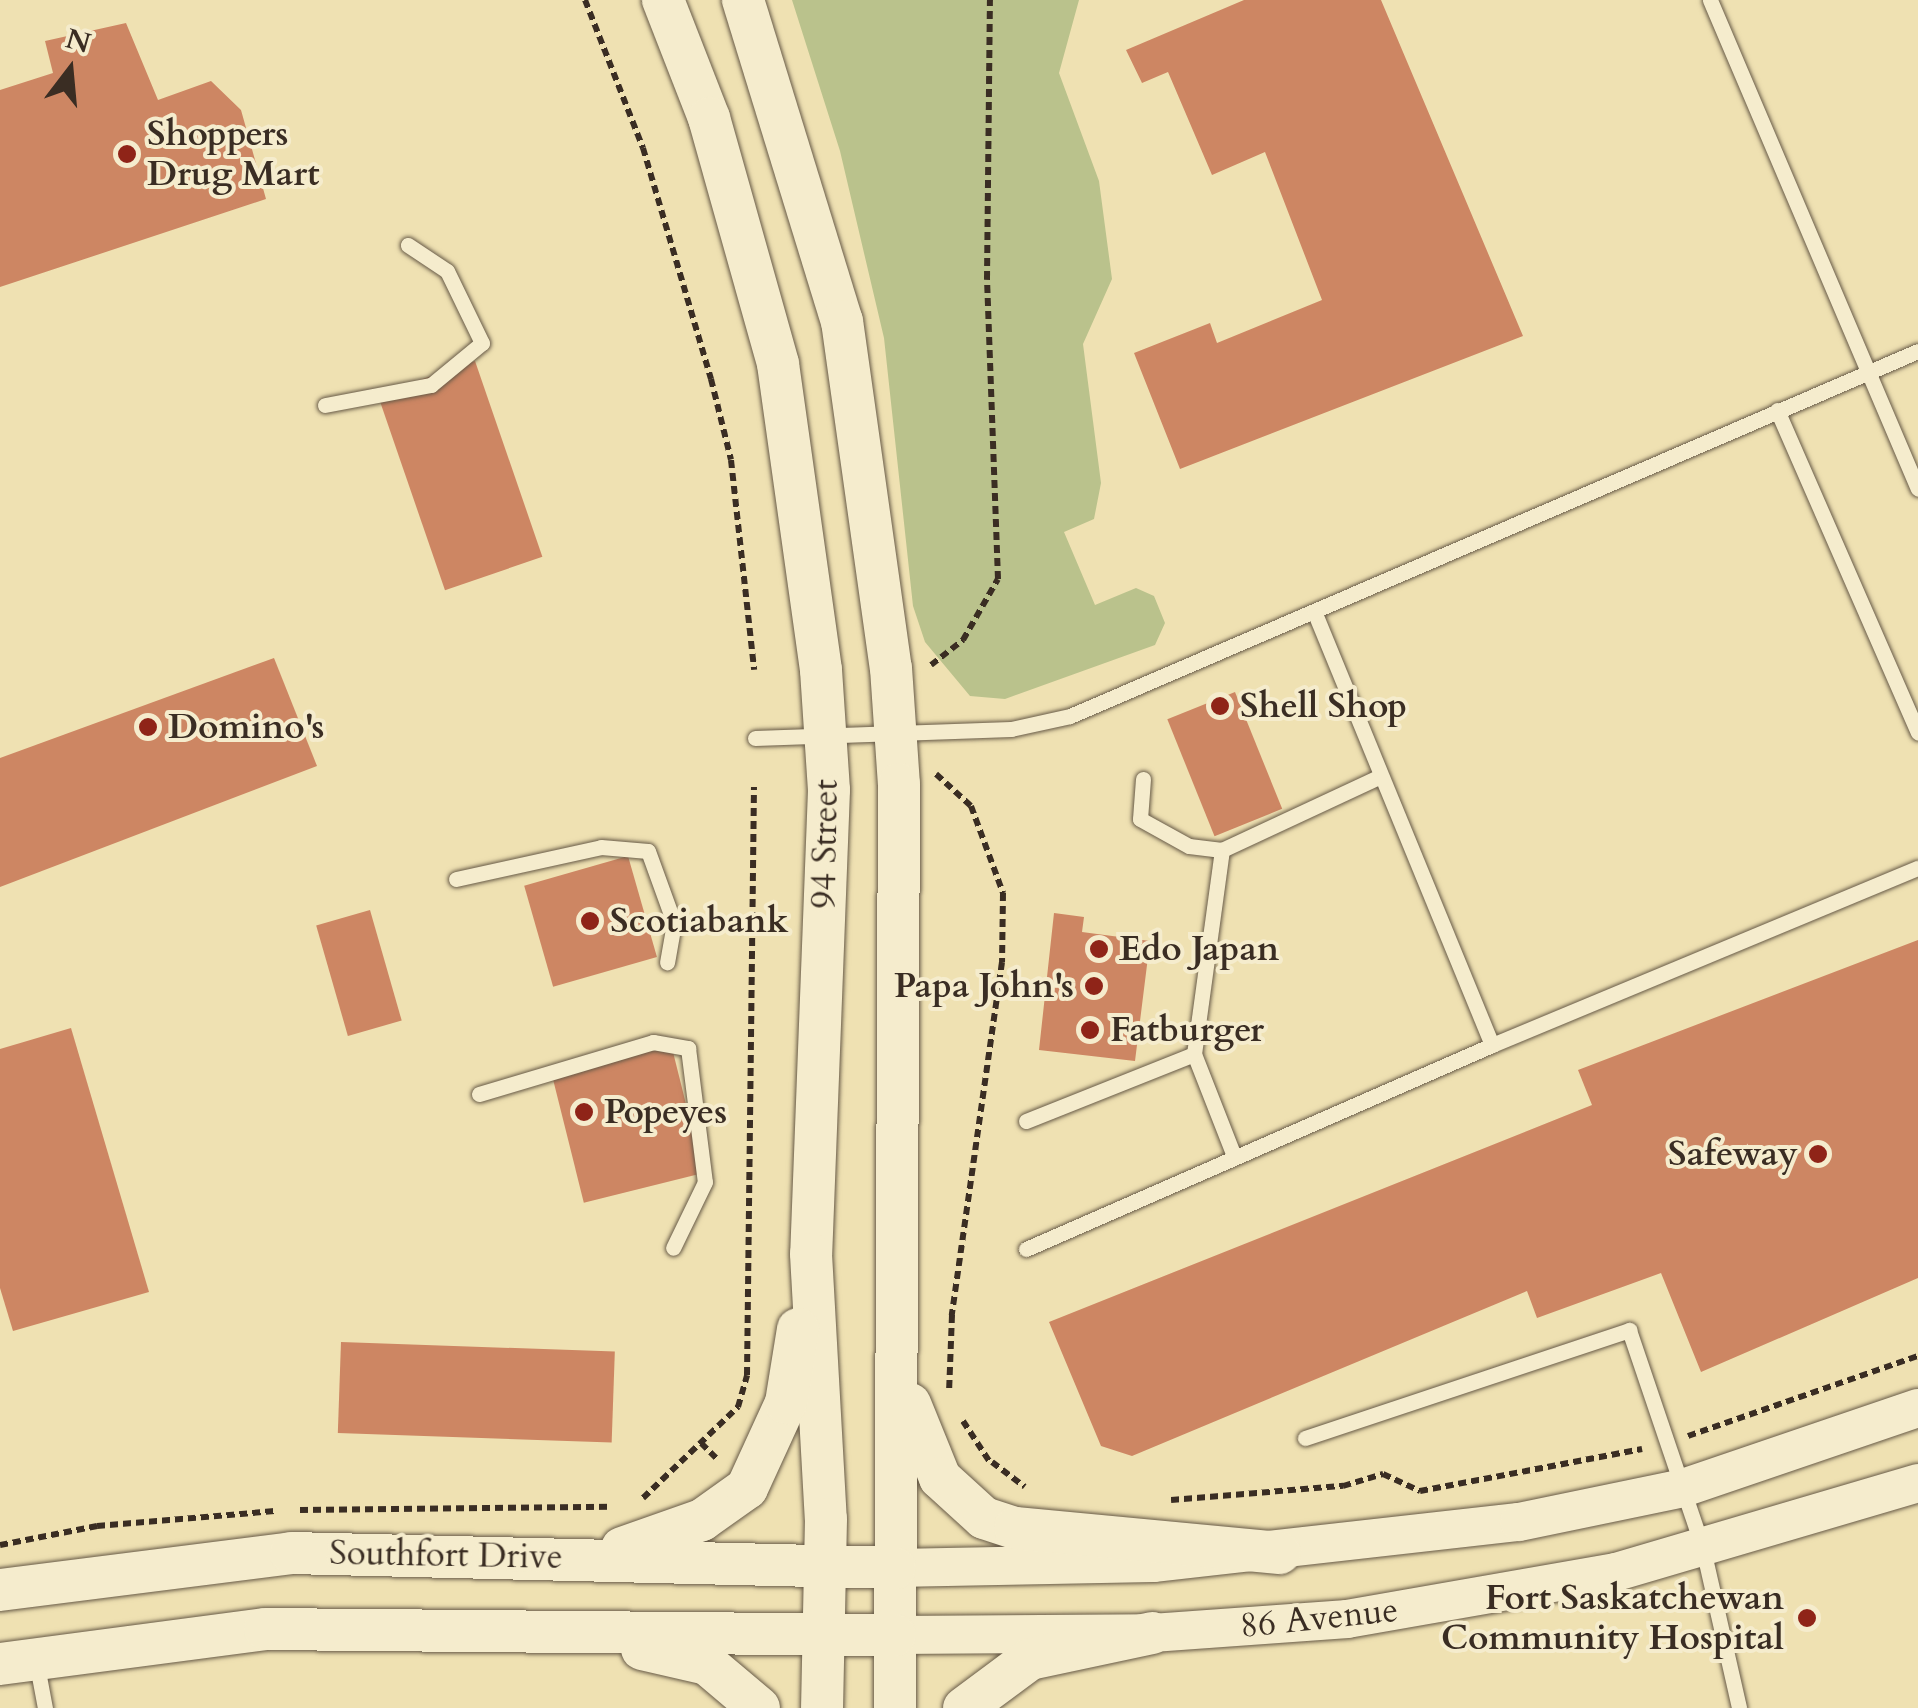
<!DOCTYPE html>
<html>
<head>
<meta charset="utf-8">
<style>
	body { margin:0 }
	#map { position:relative; width:1918px; height:1708px; overflow:hidden; background:#efe1b2; font-family:Cardo,serif }
	div>[style] { position:absolute }
	.green>* { inset:0; background:#bac28c }
	.building>* { inset:0; background:#cd8663; transform-origin:0 0 }
	.path>* { height:6px; margin-top:-3px; transform-origin:0; background:repeating-linear-gradient(90deg,#3a2d23 0 8px,transparent 0 13px) }
	.roads { filter:drop-shadow(0 0 2px #675a47) drop-shadow(0 0 2px #675a47) }
	.service>* { height:15px; margin:-7.5px; padding:0 7.5px; transform-origin:7.5px; border-radius:7.5px; background:#f5eccd }
	.tertiary>* { height:38px; margin:-19px; padding:0 19px; transform-origin:19px; border-radius:19px; background:#f5eccd }
	.secondary>* { height:42px; margin:-21px; padding:0 21px; transform-origin:21px; border-radius:21px; background:#f5eccd }
	.dots>* { width:28px; height:28px; translate:-50% -50%; box-sizing:border-box; border:5px solid #f5eccd; border-radius:50% }
	span { translate:-50% -50%; white-space:nowrap; text-align:center; line-height:1.15; -webkit-text-stroke:8px #f5eccd; paint-order:stroke }
	.poi-label { font-size:35px; color:#3a2d23; font-weight:700 }
	.left { translate:0 -50%; text-align:left }
	.right { translate:-100% -50%; text-align:right }
	.street-label { font-size:35px; color:#3a2d23 }
	.north { position:absolute; left:20px; top:20px; width:100px; height:100px; -webkit-text-stroke:8px #f5eccd; paint-order:stroke; rotate:16deg; font-size:28px; font-weight:700; line-height:40px; text-align:center; color:#3a2d23 }
	.north::after { content:''; display:block; margin:auto; width:35px; height:45px; background:#3a2d23; clip-path:polygon(50% 0,100% 100%,50% 72%,0 100%) }
</style>
</head>
<body>
<div id="map">
	<div class="green">
		<i style="clip-path:polygon(792px 0,1079px 0,1059px 73px,1099px 181px,1112px 279px,1083px 344px,1101px 483px,1094px 519px,1064px 532px,1095px 605px,1136px 588px,1154px 596px,1165px 623px,1155px 645px,1005px 699px,970px 696px,925px 642px,913px 606px,884px 338px,840px 151px)"></i>
	</div>
	<div class="building">
		<i style="clip-path:polygon(1244px 0,1381px 0,1523px 336px,1180px 469px,1134px 353px,1210px 323px,1217px 343px,1322px 300px,1265px 152px,1212px 175px,1168px 72px,1142px 83px,1126px 50px)"></i>
		<i style="clip-path:polygon(126px 23px,158px 100px,211px 81px,241px 110px,266px 199px,0 287px,0 90px,53px 73px,45px 41px)"></i>
		<i style="left:475px;top:361px;width:207px;height:103px;rotate:71deg"></i>
		<i style="clip-path:polygon(274px 658px,317px 766px,0 887px,0 758px)"></i>
		<i style="left:1235px;top:692px;width:126px;height:73px;rotate:68deg"></i>
		<i style="left:628px;top:856px;width:105px;height:108px;rotate:74deg"></i>
		<i style="left:370px;top:910px;width:115px;height:56px;rotate:74deg"></i>
		<i style="clip-path:polygon(1054px 913px,1084px 917px,1082px 932px,1150px 941px,1135px 1061px,1039px 1050px)"></i>
		<i style="clip-path:polygon(1918px 940px,1918px 1278px,1701px 1372px,1661px 1273px,1537px 1318px,1527px 1291px,1132px 1456px,1101px 1446px,1049px 1322px,1592px 1105px,1578px 1070px)"></i>
		<i style="clip-path:polygon(71px 1028px,149px 1292px,13px 1331px,0 1288px,0 1049px)"></i>
		<i style="left:671px;top:1044px;width:133px;height:123px;rotate:76deg"></i>
		<i style="left:341px;top:1342px;width:274px;height:91px;rotate:2deg"></i>
	</div>
	<div class="path">
		<i style="left:585px;top:0;width:159px;rotate:68.6deg"></i>
		<i style="left:643px;top:148px;width:241px;rotate:73.6deg"></i>
		<i style="left:711px;top:379px;width:83px;rotate:76.1deg"></i>
		<i style="left:731px;top:460px;width:211px;rotate:83.7deg"></i>
		<i style="left:931px;top:665px;width:41px;rotate:-38deg"></i>
		<i style="left:963px;top:640px;width:70px;rotate:-60.2deg"></i>
		<i style="left:998px;top:579px;width:300px;rotate:-92.1deg"></i>
		<i style="left:987px;top:279px;width:279px;rotate:-89.4deg"></i>
		<i style="left:936px;top:774px;width:47px;rotate:42.4deg"></i>
		<i style="left:971px;top:806px;width:93px;rotate:69.8deg"></i>
		<i style="left:1003px;top:893px;width:69px;rotate:90.8deg"></i>
		<i style="left:1002px;top:962px;width:357px;rotate:98.1deg"></i>
		<i style="left:952px;top:1315px;width:77px;rotate:92.2deg"></i>
		<i style="left:963px;top:1421px;width:51px;rotate:56.9deg"></i>
		<i style="left:1688px;top:1436px;width:244px;rotate:-19.2deg"></i>
		<i style="left:701px;top:1443px;width:24px;rotate:45deg"></i>
		<i style="left:992px;top:1462px;width:41px;rotate:37.1deg"></i>
		<i style="left:643px;top:1498px;width:132px;rotate:-43.8deg"></i>
		<i style="left:738px;top:1407px;width:33px;rotate:-74deg"></i>
		<i style="left:747px;top:1375px;width:588px;rotate:-89.32deg"></i>
		<i style="left:1171px;top:1500px;width:173px;rotate:-4.7deg"></i>
		<i style="left:1343px;top:1486px;width:42px;rotate:-16.7deg"></i>
		<i style="left:1383px;top:1474px;width:41px;rotate:24.7deg"></i>
		<i style="left:1420px;top:1491px;width:226px;rotate:-10.7deg"></i>
		<i style="left:300px;top:1510px;width:312px;rotate:-0.6deg"></i>
		<i style="left:0;top:1545px;width:99px;rotate:-11.1deg"></i>
		<i style="left:97px;top:1526px;width:181px;rotate:-4.8deg"></i>
	</div>
	<div class="roads">
		<div class="service">
			<i style="left:1710px;top:0;width:531px;rotate:66.96deg"></i>
			<i style="left:325px;top:405px;width:108px;rotate:-10.7deg"></i>
			<i style="left:431px;top:385px;width:66px;rotate:-39.5deg"></i>
			<i style="left:482px;top:343px;width:80px;rotate:-115.9deg"></i>
			<i style="left:447px;top:271px;width:47px;rotate:-146.3deg"></i>
			<i style="left:1777px;top:410px;width:352px;rotate:66.4deg"></i>
			<i style="left:755px;top:738px;width:256px;rotate:-2deg"></i>
			<i style="left:1011px;top:729px;width:60px;rotate:-12.4deg"></i>
			<i style="left:1070px;top:716px;width:923px;rotate:-23.29deg"></i>
			<i style="left:1143px;top:779px;width:40px;rotate:94.3deg"></i>
			<i style="left:1140px;top:819px;width:56px;rotate:28.9deg"></i>
			<i style="left:1189px;top:846px;width:33px;rotate:7deg"></i>
			<i style="left:456px;top:879px;width:148px;rotate:-12.4deg"></i>
			<i style="left:601px;top:847px;width:47px;rotate:4.9deg"></i>
			<i style="left:648px;top:851px;width:77px;rotate:70.1deg"></i>
			<i style="left:674px;top:923px;width:40px;rotate:100deg"></i>
			<i style="left:1492px;top:1045px;width:461px;rotate:-22.6deg"></i>
			<i style="left:479px;top:1094px;width:182px;rotate:-16.6deg"></i>
			<i style="left:653px;top:1042px;width:36px;rotate:10deg"></i>
			<i style="left:688px;top:1048px;width:135px;rotate:82.8deg"></i>
			<i style="left:705px;top:1182px;width:73px;rotate:115.9deg"></i>
			<i style="left:1026px;top:1121px;width:181px;rotate:-21.7deg"></i>
			<i style="left:1234px;top:1156px;width:110px;rotate:-111.4deg"></i>
			<i style="left:1194px;top:1054px;width:206px;rotate:-82.2deg"></i>
			<i style="left:1222px;top:850px;width:175px;rotate:-25deg"></i>
			<i style="left:1026px;top:1249px;width:509px;rotate:-23.64deg"></i>
			<i style="left:1492px;top:1045px;width:468px;rotate:-112.3deg"></i>
			<i style="left:1305px;top:1438px;width:342px;rotate:-18.4deg"></i>
			<i style="left:1629px;top:1330px;width:231px;rotate:71.3deg"></i>
			<i style="left:1703px;top:1549px;width:163px;rotate:77.2deg"></i>
			<i style="left:36px;top:1660px;width:49px;rotate:79.4deg"></i>
		</div>
		<div class="tertiary">
			<i style="left:895px;top:1568px;width:258px;rotate:-1.1deg"></i>
			<i style="left:1153px;top:1563px;width:368px;rotate:-6.4deg"></i>
			<i style="left:1519px;top:1522px;width:167px;rotate:-11.7deg"></i>
			<i style="left:1683px;top:1488px;width:248px;rotate:-18.8deg"></i>
			<i style="left:895px;top:1635px;width:257px;rotate:-0.4deg"></i>
			<i style="left:1152px;top:1633px;width:196px;rotate:-4.1deg"></i>
			<i style="left:1347px;top:1619px;width:273px;rotate:-9.9deg"></i>
			<i style="left:1616px;top:1572px;width:315px;rotate:-16.4deg"></i>
		</div>
		<div class="secondary">
			<i style="left:663px;top:0;width:127px;rotate:68.7deg"></i>
			<i style="left:709px;top:118px;width:255px;rotate:74.3deg"></i>
			<i style="left:778px;top:364px;width:309px;rotate:82deg"></i>
			<i style="left:821px;top:670px;width:120px;rotate:86.2deg"></i>
			<i style="left:829px;top:790px;width:464px;rotate:92.2deg"></i>
			<i style="left:811px;top:1254px;width:265px;rotate:86.8deg"></i>
			<i style="left:826px;top:1519px;width:189px;rotate:91.2deg"></i>
			<i style="left:743px;top:0;width:336px;rotate:72.9deg"></i>
			<i style="left:842px;top:321px;width:350px;rotate:82deg"></i>
			<i style="left:891px;top:668px;width:116px;rotate:86.1deg"></i>
			<i style="left:899px;top:784px;width:924px;rotate:90.25deg"></i>
			<i style="left:910px;top:1404px;width:80px;rotate:67.9deg"></i>
			<i style="left:940px;top:1478px;width:59px;rotate:42.3deg"></i>
			<i style="left:984px;top:1518px;width:33px;rotate:18deg"></i>
			<i style="left:1015px;top:1528px;width:266px;rotate:5.4deg"></i>
			<i style="left:622px;top:1548px;width:85px;rotate:-19.3deg"></i>
			<i style="left:702px;top:1520px;width:55px;rotate:-35.4deg"></i>
			<i style="left:747px;top:1488px;width:94px;rotate:-65.4deg"></i>
			<i style="left:786px;top:1403px;width:75px;rotate:-80.8deg"></i>
			<i style="left:0;top:1590px;width:293px;rotate:-7.2deg"></i>
			<i style="left:291px;top:1553px;width:604px;rotate:1.42deg"></i>
			<i style="left:642px;top:1649px;width:67px;rotate:13deg"></i>
			<i style="left:707px;top:1664px;width:68px;rotate:40.2deg"></i>
			<i style="left:0;top:1664px;width:267px;rotate:-7.5deg"></i>
			<i style="left:265px;top:1629px;width:630px;rotate:0.55deg"></i>
			<i style="left:964px;top:1708px;width:82px;rotate:-36.6deg"></i>
			<i style="left:1030px;top:1659px;width:125px;rotate:-12deg"></i>
		</div>
	</div>
	<div class="dots">
		<i style="left:127px;top:154px;background:#8f2418"></i>
		<i style="left:1220px;top:706px;background:#8f2418"></i>
		<i style="left:148px;top:727px;background:#8f2418"></i>
		<i style="left:590px;top:921px;background:#8f2418"></i>
		<i style="left:1099px;top:949px;background:#8f2418"></i>
		<i style="left:1094px;top:986px;background:#8f2418"></i>
		<i style="left:1090px;top:1030px;background:#8f2418"></i>
		<i style="left:584px;top:1112px;background:#8f2418"></i>
		<i style="left:1818px;top:1154px;background:#8f2418"></i>
		<i style="left:1807px;top:1618px;background:#8f2418"></i>
	</div>
	<div class="poi-label">
		<span class="left" style="left:147px;top:154px">Shoppers<br>Drug Mart</span>
		<span class="left" style="left:1240px;top:706px">Shell Shop</span>
		<span class="left" style="left:168px;top:727px">Domino's</span>
		<span class="left" style="left:610px;top:921px">Scotiabank</span>
		<span class="left" style="left:1119px;top:949px">Edo Japan</span>
		<span class="right" style="left:1074px;top:986px">Papa John's</span>
		<span class="left" style="left:1110px;top:1030px">Fatburger</span>
		<span class="left" style="left:604px;top:1112px">Popeyes</span>
		<span class="right" style="left:1798px;top:1154px">Safeway</span>
		<span class="right" style="left:1784px;top:1618px">Fort Saskatchewan<br>Community Hospital</span>
	</div>
	<div class="street-label">
		<span style="left:825px;top:844px;rotate:-89deg">94 Street</span>
		<span style="left:446px;top:1555px;rotate:1deg">Southfort Drive</span>
		<span style="left:1319px;top:1618px;rotate:-6deg">86 Avenue</span>
	</div>
	<div class="north">N</div>
</div>
</body>
</html>
